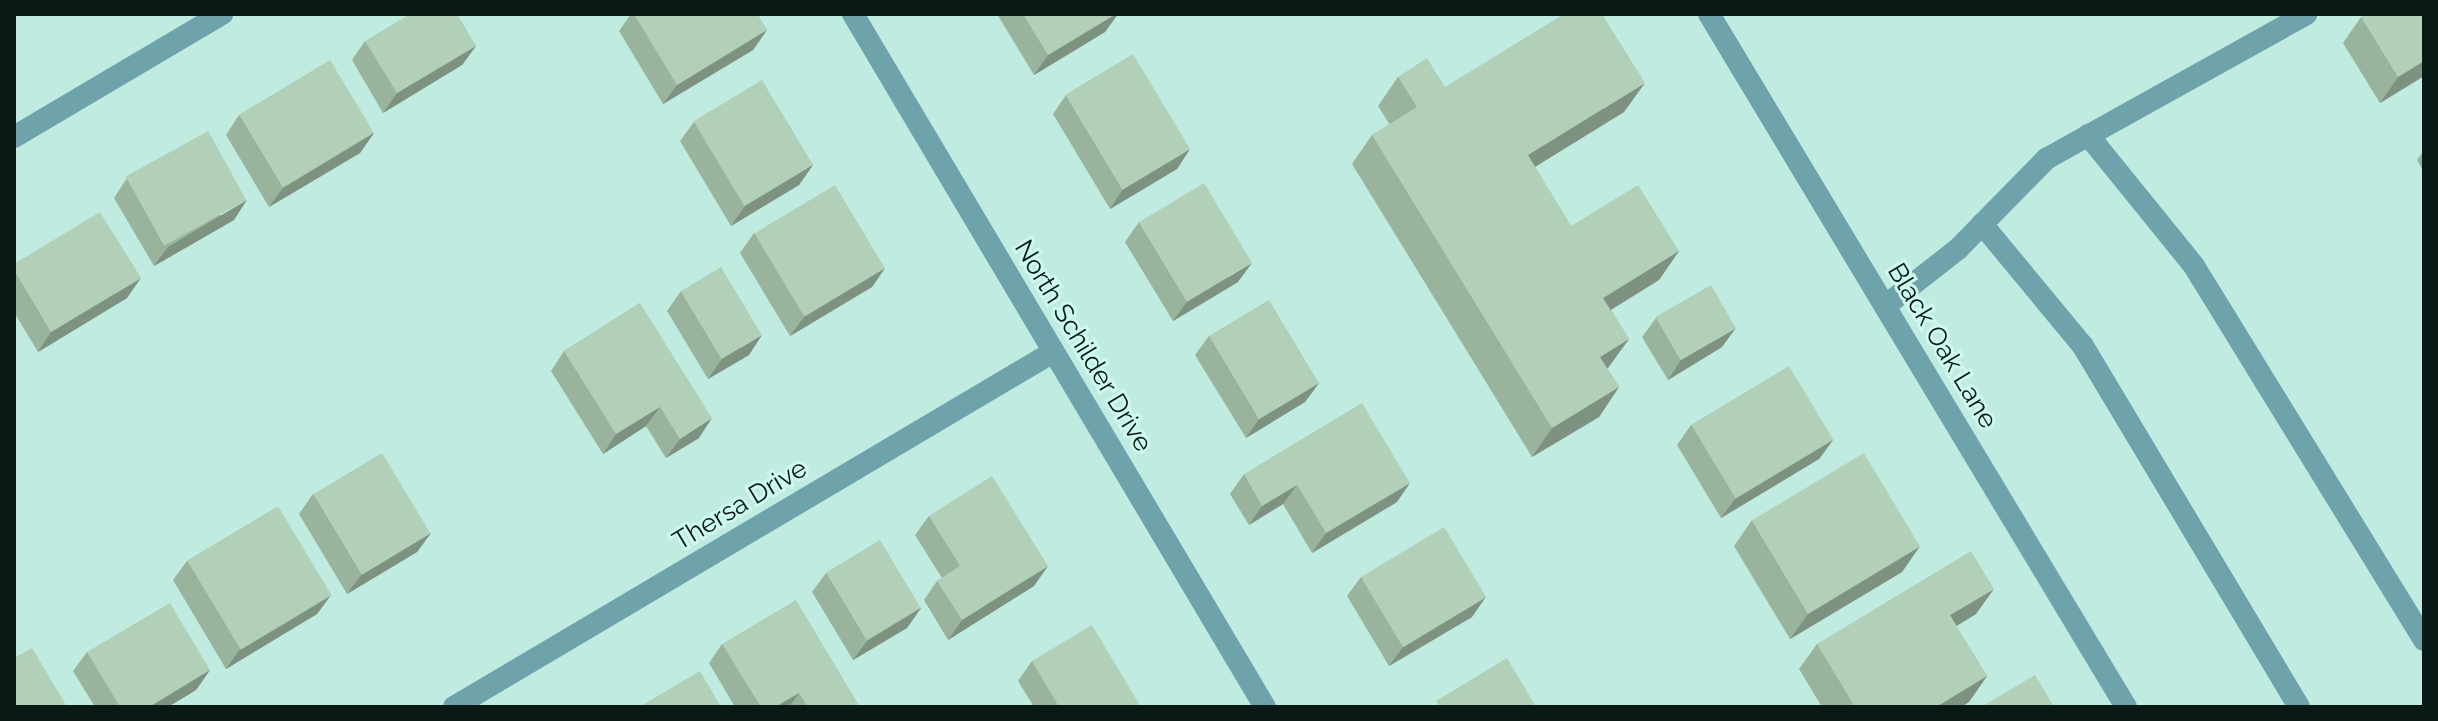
<!DOCTYPE html>
<html>
<head>
<meta charset="utf-8">
<style>
	body { margin:0 }
	#map { position:relative; width:2438px; height:721px; overflow:hidden; background:#c0ebe1; font-family:Raleway,sans-serif }
	div>[style] { position:absolute }
	.service>* { height:22px; margin:-11px; padding:0 11px; transform-origin:11px; border-radius:11px; background:#6ea3ac }
	.minor>* { height:22px; margin:-11px; padding:0 11px; transform-origin:11px; border-radius:11px; background:#6ea3ac }
	.wall>* { inset:0; background:#99b39d }
	.shaded-wall>* { inset:0; background:#7d9280 }
	.building>* { inset:0; background:#b2d0b7; transform-origin:0 0 }
	span { translate:-50% -50%; white-space:nowrap; text-align:center; line-height:1.15; -webkit-text-stroke:6px #cdf9ee; paint-order:stroke }
	.street-label { font-size:26px; color:#091a16 }
	.frame { position:absolute; inset:0; border:16px solid #091a16; pointer-events:none }
</style>
</head>
<body>
<div id="map">
	<div class="service">
		<i style="left:2088px;top:135px;width:169px;rotate:51deg"></i>
		<i style="left:2194px;top:266px;width:439px;rotate:58.4deg"></i>
		<i style="left:1982px;top:224px;width:158px;rotate:50.4deg"></i>
		<i style="left:2083px;top:346px;width:421px;rotate:59.1deg"></i>
		<i style="left:1885px;top:306px;width:93px;rotate:-38deg"></i>
		<i style="left:1958px;top:249px;width:126px;rotate:-45.6deg"></i>
		<i style="left:2046px;top:159px;width:298px;rotate:-29.1deg"></i>
	</div>
	<div class="minor">
		<i style="left:853px;top:14px;width:806px;rotate:59.27deg"></i>
		<i style="left:1709px;top:14px;width:809px;rotate:58.96deg"></i>
		<i style="left:14px;top:137px;width:242px;rotate:-30.6deg"></i>
		<i style="left:454px;top:707px;width:696px;rotate:-30.65deg"></i>
	</div>
	<div class="wall">
		<i style="clip-path:polygon(631px 14px,757px 14px,767px 30px,753px 50px,663px 104px,619px 31px)"></i>
		<i style="clip-path:polygon(997px 14px,1118px 14px,1105px 32px,1034px 75px)"></i>
		<i style="clip-path:polygon(2424px 14px,2424px 76px,2380px 103px,2343px 43px,2361px 17px)"></i>
		<i style="clip-path:polygon(365px 41px,476px 46px,462px 65px,383px 113px,352px 60px)"></i>
		<i style="clip-path:polygon(1398px 77px,1445px 87px,1624px 112px,1535px 167px,1571px 226px,1679px 251px,1659px 280px,1611px 310px,1629px 339px,1607px 368px,1619px 387px,1599px 417px,1532px 457px,1352px 164px,1372px 135px,1390px 125px,1378px 106px)"></i>
		<i style="clip-path:polygon(1066px 95px,1190px 149px,1177px 169px,1110px 209px,1053px 114px)"></i>
		<i style="clip-path:polygon(239px 115px,374px 133px,360px 153px,269px 207px,226px 135px)"></i>
		<i style="clip-path:polygon(694px 122px,813px 165px,799px 185px,731px 226px,680px 141px)"></i>
		<i style="clip-path:polygon(2424px 150px,2424px 172px,2417px 160px)"></i>
		<i style="clip-path:polygon(127px 178px,234px 220px,154px 266px,114px 198px)"></i>
		<i style="clip-path:polygon(1139px 222px,1238px 282px,1173px 321px,1125px 242px)"></i>
		<i style="clip-path:polygon(754px 233px,885px 268px,872px 287px,790px 336px,740px 253px)"></i>
		<i style="clip-path:polygon(14px 264px,127px 298px,38px 352px,14px 312px)"></i>
		<i style="clip-path:polygon(681px 291px,749px 355px,708px 379px,667px 311px)"></i>
		<i style="clip-path:polygon(640px 303px,699px 438px,666px 458px,646px 426px,603px 454px,551px 371px,564px 351px)"></i>
		<i style="clip-path:polygon(1656px 318px,1722px 347px,1668px 380px,1642px 337px)"></i>
		<i style="clip-path:polygon(1209px 336px,1319px 383px,1305px 402px,1246px 438px,1195px 355px)"></i>
		<i style="clip-path:polygon(1691px 425px,1833px 440px,1819px 459px,1721px 518px,1677px 445px)"></i>
		<i style="clip-path:polygon(1244px 474px,1397px 502px,1312px 553px,1283px 504px,1249px 525px,1230px 494px)"></i>
		<i style="clip-path:polygon(313px 494px,431px 533px,417px 552px,347px 594px,299px 514px)"></i>
		<i style="clip-path:polygon(929px 516px,1034px 586px,948px 640px,924px 600px,937px 581px,942px 578px,915px 535px)"></i>
		<i style="clip-path:polygon(1752px 520px,1920px 546px,1902px 572px,1790px 639px,1734px 546px)"></i>
		<i style="clip-path:polygon(187px 561px,331px 595px,317px 614px,226px 669px,173px 580px)"></i>
		<i style="clip-path:polygon(826px 573px,921px 608px,907px 628px,853px 660px,812px 592px)"></i>
		<i style="clip-path:polygon(1361px 577px,1472px 617px,1389px 666px,1347px 596px)"></i>
		<i style="clip-path:polygon(1976px 614px,1956px 626px,1987px 676px,1969px 702px,1961px 707px,1822px 707px,1799px 669px,1817px 644px)"></i>
		<i style="clip-path:polygon(722px 644px,860px 707px,735px 707px,709px 663px)"></i>
		<i style="clip-path:polygon(87px 652px,210px 670px,196px 690px,168px 707px,95px 707px,73px 671px)"></i>
		<i style="clip-path:polygon(1032px 661px,1141px 707px,1034px 707px,1018px 681px)"></i>
	</div>
	<div class="shaded-wall">
		<i style="clip-path:polygon(1116px 14px,1118px 14px,1105px 32px,1034px 75px,1048px 55px)"></i>
		<i style="clip-path:polygon(767px 30px,753px 50px,663px 104px,677px 85px)"></i>
		<i style="clip-path:polygon(476px 46px,462px 65px,383px 113px,397px 93px)"></i>
		<i style="clip-path:polygon(2424px 61px,2424px 76px,2380px 103px,2398px 77px)"></i>
		<i style="clip-path:polygon(1645px 83px,1624px 112px,1507px 184px,1528px 155px)"></i>
		<i style="clip-path:polygon(374px 133px,360px 153px,269px 207px,283px 188px)"></i>
		<i style="clip-path:polygon(1190px 149px,1177px 169px,1110px 209px,1123px 189px)"></i>
		<i style="clip-path:polygon(813px 165px,799px 185px,731px 226px,745px 206px)"></i>
		<i style="clip-path:polygon(247px 200px,234px 220px,154px 266px,168px 247px)"></i>
		<i style="clip-path:polygon(1679px 251px,1659px 280px,1583px 327px,1603px 298px)"></i>
		<i style="clip-path:polygon(1252px 263px,1238px 282px,1173px 321px,1187px 302px)"></i>
		<i style="clip-path:polygon(885px 268px,872px 287px,790px 336px,804px 317px)"></i>
		<i style="clip-path:polygon(141px 278px,127px 298px,38px 352px,51px 332px)"></i>
		<i style="clip-path:polygon(1736px 328px,1722px 347px,1668px 380px,1681px 360px)"></i>
		<i style="clip-path:polygon(762px 335px,749px 355px,708px 379px,722px 359px)"></i>
		<i style="clip-path:polygon(1629px 339px,1608px 368px,1579px 386px,1600px 357px)"></i>
		<i style="clip-path:polygon(1319px 383px,1305px 402px,1246px 438px,1259px 419px)"></i>
		<i style="clip-path:polygon(1619px 387px,1599px 417px,1532px 457px,1552px 428px)"></i>
		<i style="clip-path:polygon(660px 407px,646px 426px,603px 454px,616px 434px)"></i>
		<i style="clip-path:polygon(712px 418px,699px 438px,666px 458px,680px 439px)"></i>
		<i style="clip-path:polygon(1833px 440px,1819px 459px,1721px 518px,1735px 499px)"></i>
		<i style="clip-path:polygon(1410px 483px,1397px 502px,1312px 553px,1326px 533px)"></i>
		<i style="clip-path:polygon(1297px 485px,1283px 504px,1249px 525px,1262px 506px)"></i>
		<i style="clip-path:polygon(431px 533px,417px 552px,347px 594px,361px 575px)"></i>
		<i style="clip-path:polygon(1920px 546px,1902px 572px,1790px 639px,1808px 614px)"></i>
		<i style="clip-path:polygon(1048px 566px,1034px 586px,948px 640px,962px 620px)"></i>
		<i style="clip-path:polygon(1994px 589px,1976px 614px,1932px 641px,1950px 615px)"></i>
		<i style="clip-path:polygon(331px 595px,317px 614px,226px 669px,240px 649px)"></i>
		<i style="clip-path:polygon(1486px 597px,1472px 617px,1389px 666px,1403px 647px)"></i>
		<i style="clip-path:polygon(921px 608px,907px 628px,853px 660px,867px 641px)"></i>
		<i style="clip-path:polygon(210px 670px,196px 690px,168px 707px,149px 707px)"></i>
		<i style="clip-path:polygon(1987px 676px,1969px 702px,1961px 707px,1936px 707px)"></i>
		<i style="clip-path:polygon(799px 693px,789px 707px,775px 707px)"></i>
	</div>
	<div class="building">
		<i style="clip-path:polygon(410px 14px,457px 14px,476px 46px,397px 93px,365px 41px)"></i>
		<i style="clip-path:polygon(634px 14px,757px 14px,767px 30px,677px 85px)"></i>
		<i style="clip-path:polygon(1023px 14px,1116px 14px,1048px 55px)"></i>
		<i style="clip-path:polygon(1564px 14px,1602px 14px,1645px 83px,1528px 155px,1571px 226px,1638px 185px,1679px 251px,1603px 298px,1629px 339px,1600px 357px,1619px 387px,1552px 428px,1372px 135px,1417px 107px,1398px 77px,1427px 58px,1445px 87px)"></i>
		<i style="clip-path:polygon(2366px 14px,2424px 14px,2424px 61px,2398px 77px,2361px 17px)"></i>
		<i style="left:1133px;top:54px;width:111px;height:79px;rotate:59deg"></i>
		<i style="left:330px;top:60px;width:85px;height:106px;rotate:59deg"></i>
		<i style="left:762px;top:80px;width:99px;height:80px;rotate:59deg"></i>
		<i style="left:208px;top:131px;width:79px;height:94px;rotate:61deg"></i>
		<i style="left:1204px;top:183px;width:93px;height:76px;rotate:59deg"></i>
		<i style="left:835px;top:185px;width:97px;height:94px;rotate:59deg"></i>
		<i style="clip-path:polygon(100px 212px,141px 278px,51px 332px,14px 270px,14px 264px)"></i>
		<i style="left:721px;top:267px;width:79px;height:47px;rotate:59deg"></i>
		<i style="left:1711px;top:285px;width:50px;height:64px;rotate:60deg"></i>
		<i style="left:1269px;top:300px;width:97px;height:70px;rotate:59deg"></i>
		<i style="clip-path:polygon(640px 303px,712px 418px,680px 439px,660px 407px,616px 434px,564px 351px)"></i>
		<i style="left:1789px;top:366px;width:86px;height:114px;rotate:59deg"></i>
		<i style="clip-path:polygon(1362px 403px,1410px 483px,1326px 533px,1297px 485px,1262px 506px,1244px 474px)"></i>
		<i style="left:382px;top:453px;width:94px;height:80px;rotate:59deg"></i>
		<i style="left:1864px;top:453px;width:109px;height:131px;rotate:59deg"></i>
		<i style="clip-path:polygon(992px 476px,1048px 566px,962px 620px,937px 581px,960px 566px,929px 516px)"></i>
		<i style="left:278px;top:506px;width:104px;height:106px;rotate:59deg"></i>
		<i style="left:1444px;top:527px;width:82px;height:97px;rotate:59deg"></i>
		<i style="left:880px;top:540px;width:79px;height:63px;rotate:59deg"></i>
		<i style="clip-path:polygon(1971px 551px,1994px 589px,1950px 615px,1987px 676px,1936px 707px,1855px 707px,1817px 644px)"></i>
		<i style="clip-path:polygon(796px 600px,860px 707px,808px 707px,799px 693px,775px 707px,761px 707px,722px 644px)"></i>
		<i style="clip-path:polygon(170px 603px,210px 670px,149px 707px,120px 707px,87px 652px)"></i>
		<i style="clip-path:polygon(1092px 625px,1141px 707px,1059px 707px,1032px 661px)"></i>
		<i style="clip-path:polygon(32px 648px,67px 707px,14px 707px,14px 658px)"></i>
		<i style="clip-path:polygon(1507px 658px,1536px 707px,1439px 707px,1436px 701px)"></i>
		<i style="clip-path:polygon(700px 671px,721px 707px,639px 707px)"></i>
		<i style="clip-path:polygon(2035px 675px,2054px 707px,1981px 707px)"></i>
	</div>
	<div class="street-label">
		<span style="left:1083px;top:346px;rotate:59deg">North Schilder Drive</span>
		<span style="left:1942px;top:346px;rotate:59deg">Black Oak Lane</span>
		<span style="left:740px;top:505px;rotate:-31deg">Thersa Drive</span>
	</div>
	<div class="frame"></div>
</div>
</body>
</html>
